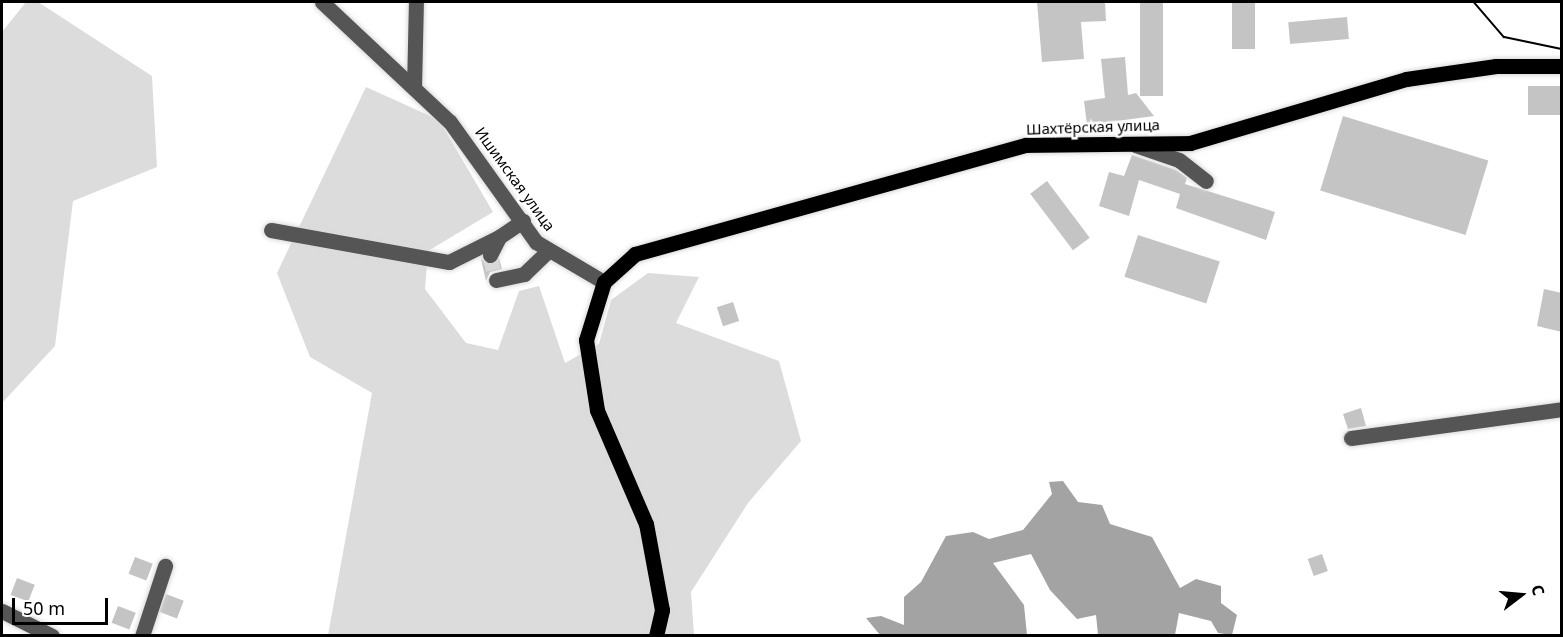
<!DOCTYPE html>
<html>
<head>
<meta charset="utf-8">
<style>
	body { margin:0 }
	#map { position:relative; width:1563px; height:637px; overflow:hidden; background:#fff; font-family:"Noto Sans",sans-serif }
	div>[style] { position:absolute }
	.green>* { inset:0; background:#dcdcdc }
	.water>* { inset:0; background:#a3a3a3 }
	.building>* { inset:0; background:#c4c4c4; transform-origin:0 0 }
	.minor-tunnel>* { height:15px; margin-top:-7.5px; transform-origin:0; background:repeating-linear-gradient(90deg,#d9d9d9 0 15px,transparent 0 23px) }
	.roads { filter:drop-shadow(0 0 2px #dbdbdb) drop-shadow(0 0 2px #dbdbdb) }
	.minor>* { height:15px; margin:-7.5px; padding:0 7.5px; transform-origin:7.5px; border-radius:7.5px; background:#555 }
	.major>* { height:15px; margin:-7.5px; padding:0 7.5px; transform-origin:7.5px; border-radius:7.5px; background:#000 }
	.tram>* { height:1.5px; margin:-0.75px; padding:0 0.75px; transform-origin:0.75px; border-radius:0.75px; background:#000 }
	span { translate:-50% -50%; white-space:nowrap; text-align:center; line-height:1.15; -webkit-text-stroke:5px #fff; paint-order:stroke }
	.street-label { font-size:15px; color:#000 }
	.frame { position:absolute; inset:0; border:3px solid #000; pointer-events:none }
	.north { position:absolute; left:1491px; top:565px; width:60px; height:60px; -webkit-text-stroke:4px #fff; paint-order:stroke; rotate:74deg; font-size:16px; font-weight:700; line-height:24px; text-align:center; color:#000 }
	.north::after { content:''; display:block; margin:auto; width:21px; height:27px; background:#000; clip-path:polygon(50% 0,100% 100%,50% 72%,0 100%) }
	.scale { position:absolute; left:12px; top:598px; width:96px; height:27px; box-sizing:border-box; border:3px solid #000; border-top:0; padding-left:8px; font-size:18px; line-height:21px; white-space:nowrap; color:#000; -webkit-text-stroke:4px #fff; paint-order:stroke }
</style>
</head>
<body>
<div id="map">
	<div class="green">
		<i style="clip-path:polygon(26px 2px,38px 2px,152px 76px,157px 167px,73px 201px,55px 346px,2px 403px,2px 32px)"></i>
		<i style="clip-path:polygon(366px 87px,439px 120px,493px 212px,428px 251px,425px 289px,466px 343px,498px 350px,519px 291px,539px 286px,565px 363px,599px 344px,611px 300px,648px 273px,699px 277px,676px 323px,779px 361px,801px 441px,748px 503px,691px 592px,694px 635px,328px 635px,372px 393px,310px 357px,277px 273px)"></i>
	</div>
	<div class="water">
		<i style="clip-path:polygon(1063px 481px,1078px 502px,1102px 505px,1110px 524px,1152px 537px,1180px 588px,1196px 579px,1221px 586px,1221px 603px,1237px 615px,1232px 635px,1218px 633px,1211px 621px,1179px 613px,1175px 635px,1098px 635px,1096px 615px,1077px 619px,1050px 590px,1031px 554px,993px 563px,1024px 605px,1027px 635px,880px 635px,866px 618px,881px 616px,904px 625px,904px 597px,921px 582px,946px 536px,973px 532px,989px 539px,1023px 530px,1052px 494px,1049px 482px)"></i>
	</div>
	<div class="building">
		<i style="clip-path:polygon(1037px 2px,1105px 2px,1106px 21px,1081px 22px,1084px 59px,1042px 62px)"></i>
		<i style="left:1140px;top:2px;width:23px;height:94px"></i>
		<i style="left:1232px;top:2px;width:23px;height:47px"></i>
		<i style="left:1347px;top:17px;width:22px;height:59px;rotate:85deg"></i>
		<i style="clip-path:polygon(1125px 57px,1128px 95px,1136px 93px,1154px 116px,1087px 125px,1084px 101px,1105px 98px,1101px 59px)"></i>
		<i style="left:1562px;top:86px;width:29px;height:34px;rotate:90deg"></i>
		<i style="left:1343px;top:116px;width:152px;height:78px;rotate:17deg"></i>
		<i style="clip-path:polygon(1132px 155px,1176px 170px,1187px 178px,1185px 184px,1275px 212px,1266px 240px,1176px 208px,1180px 194px,1139px 180px,1129px 216px,1099px 206px,1109px 172px,1124px 176px)"></i>
		<i style="left:1047px;top:181px;width:71px;height:21px;rotate:53deg"></i>
		<i style="left:1138px;top:235px;width:86px;height:44px;rotate:18deg"></i>
		<i style="clip-path:polygon(499px 258px,502px 269px,490px 272px,486px 281px,481px 259px,490px 265px)"></i>
		<i style="clip-path:polygon(1544px 289px,1562px 293px,1562px 332px,1537px 326px)"></i>
		<i style="left:733px;top:302px;width:20px;height:17px;rotate:72deg"></i>
		<i style="clip-path:polygon(1361px 408px,1366px 426px,1348px 429px,1343px 414px)"></i>
		<i style="left:1322px;top:554px;width:18px;height:15px;rotate:71deg"></i>
		<i style="left:135px;top:557px;width:19px;height:18px;rotate:21deg"></i>
		<i style="left:17px;top:578px;width:19px;height:18px;rotate:21deg"></i>
		<i style="left:166px;top:594px;width:19px;height:19px;rotate:21deg"></i>
		<i style="left:118px;top:606px;width:19px;height:18px;rotate:21deg"></i>
	</div>
	<div class="minor-tunnel">
		<i style="left:490px;top:255px;width:26px;rotate:77deg"></i>
	</div>
	<div class="roads">
		<div class="minor">
			<i style="left:322px;top:2px;width:175px;rotate:43.2deg"></i>
			<i style="left:450px;top:122px;width:148px;rotate:54.4deg"></i>
			<i style="left:536px;top:242px;width:79px;rotate:30.5deg"></i>
			<i style="left:414px;top:88px;width:86px;rotate:-88.7deg"></i>
			<i style="left:1135px;top:145px;width:46px;rotate:18.8deg"></i>
			<i style="left:1179px;top:160px;width:34px;rotate:38deg"></i>
			<i style="left:271px;top:230px;width:181px;rotate:10.2deg"></i>
			<i style="left:449px;top:262px;width:56px;rotate:-26.6deg"></i>
			<i style="left:490px;top:255px;width:20px;rotate:-63deg"></i>
			<i style="left:499px;top:237px;width:29px;rotate:-34deg"></i>
			<i style="left:496px;top:280px;width:29px;rotate:-12deg"></i>
			<i style="left:524px;top:274px;width:32px;rotate:-44deg"></i>
			<i style="left:1351px;top:438px;width:213px;rotate:-7.8deg"></i>
			<i style="left:2px;top:611px;width:56px;rotate:26.6deg"></i>
			<i style="left:142px;top:636px;width:74px;rotate:-71.8deg"></i>
		</div>
		<div class="major">
			<i style="left:656px;top:636px;width:27px;rotate:-77deg"></i>
			<i style="left:662px;top:610px;width:87px;rotate:-100.5deg"></i>
			<i style="left:646px;top:524px;width:124px;rotate:-113.3deg"></i>
			<i style="left:597px;top:410px;width:71px;rotate:-98.9deg"></i>
			<i style="left:586px;top:340px;width:61px;rotate:-72.8deg"></i>
			<i style="left:604px;top:282px;width:42px;rotate:-42.1deg"></i>
			<i style="left:635px;top:254px;width:406px;rotate:-15.6deg"></i>
			<i style="left:1026px;top:145px;width:164px;rotate:-0.7deg"></i>
			<i style="left:1190px;top:143px;width:225px;rotate:-16.5deg"></i>
			<i style="left:1406px;top:79px;width:91px;rotate:-8.2deg"></i>
			<i style="left:1496px;top:66px;width:66px"></i>
		</div>
	</div>
	<div class="tram">
		<i style="left:1474px;top:2px;width:46px;rotate:49.4deg"></i>
		<i style="left:1504px;top:37px;width:59px;rotate:11.7deg"></i>
	</div>
	<div class="street-label">
		<span style="left:1093px;top:127px;rotate:-2deg">Шахтёрская улица</span>
		<span style="left:515px;top:179px;rotate:54deg">Ишимская улица</span>
	</div>
	<div class="frame"></div>
	<div class="north">С</div>
	<div class="scale">50 m</div>
</div>
</body>
</html>
